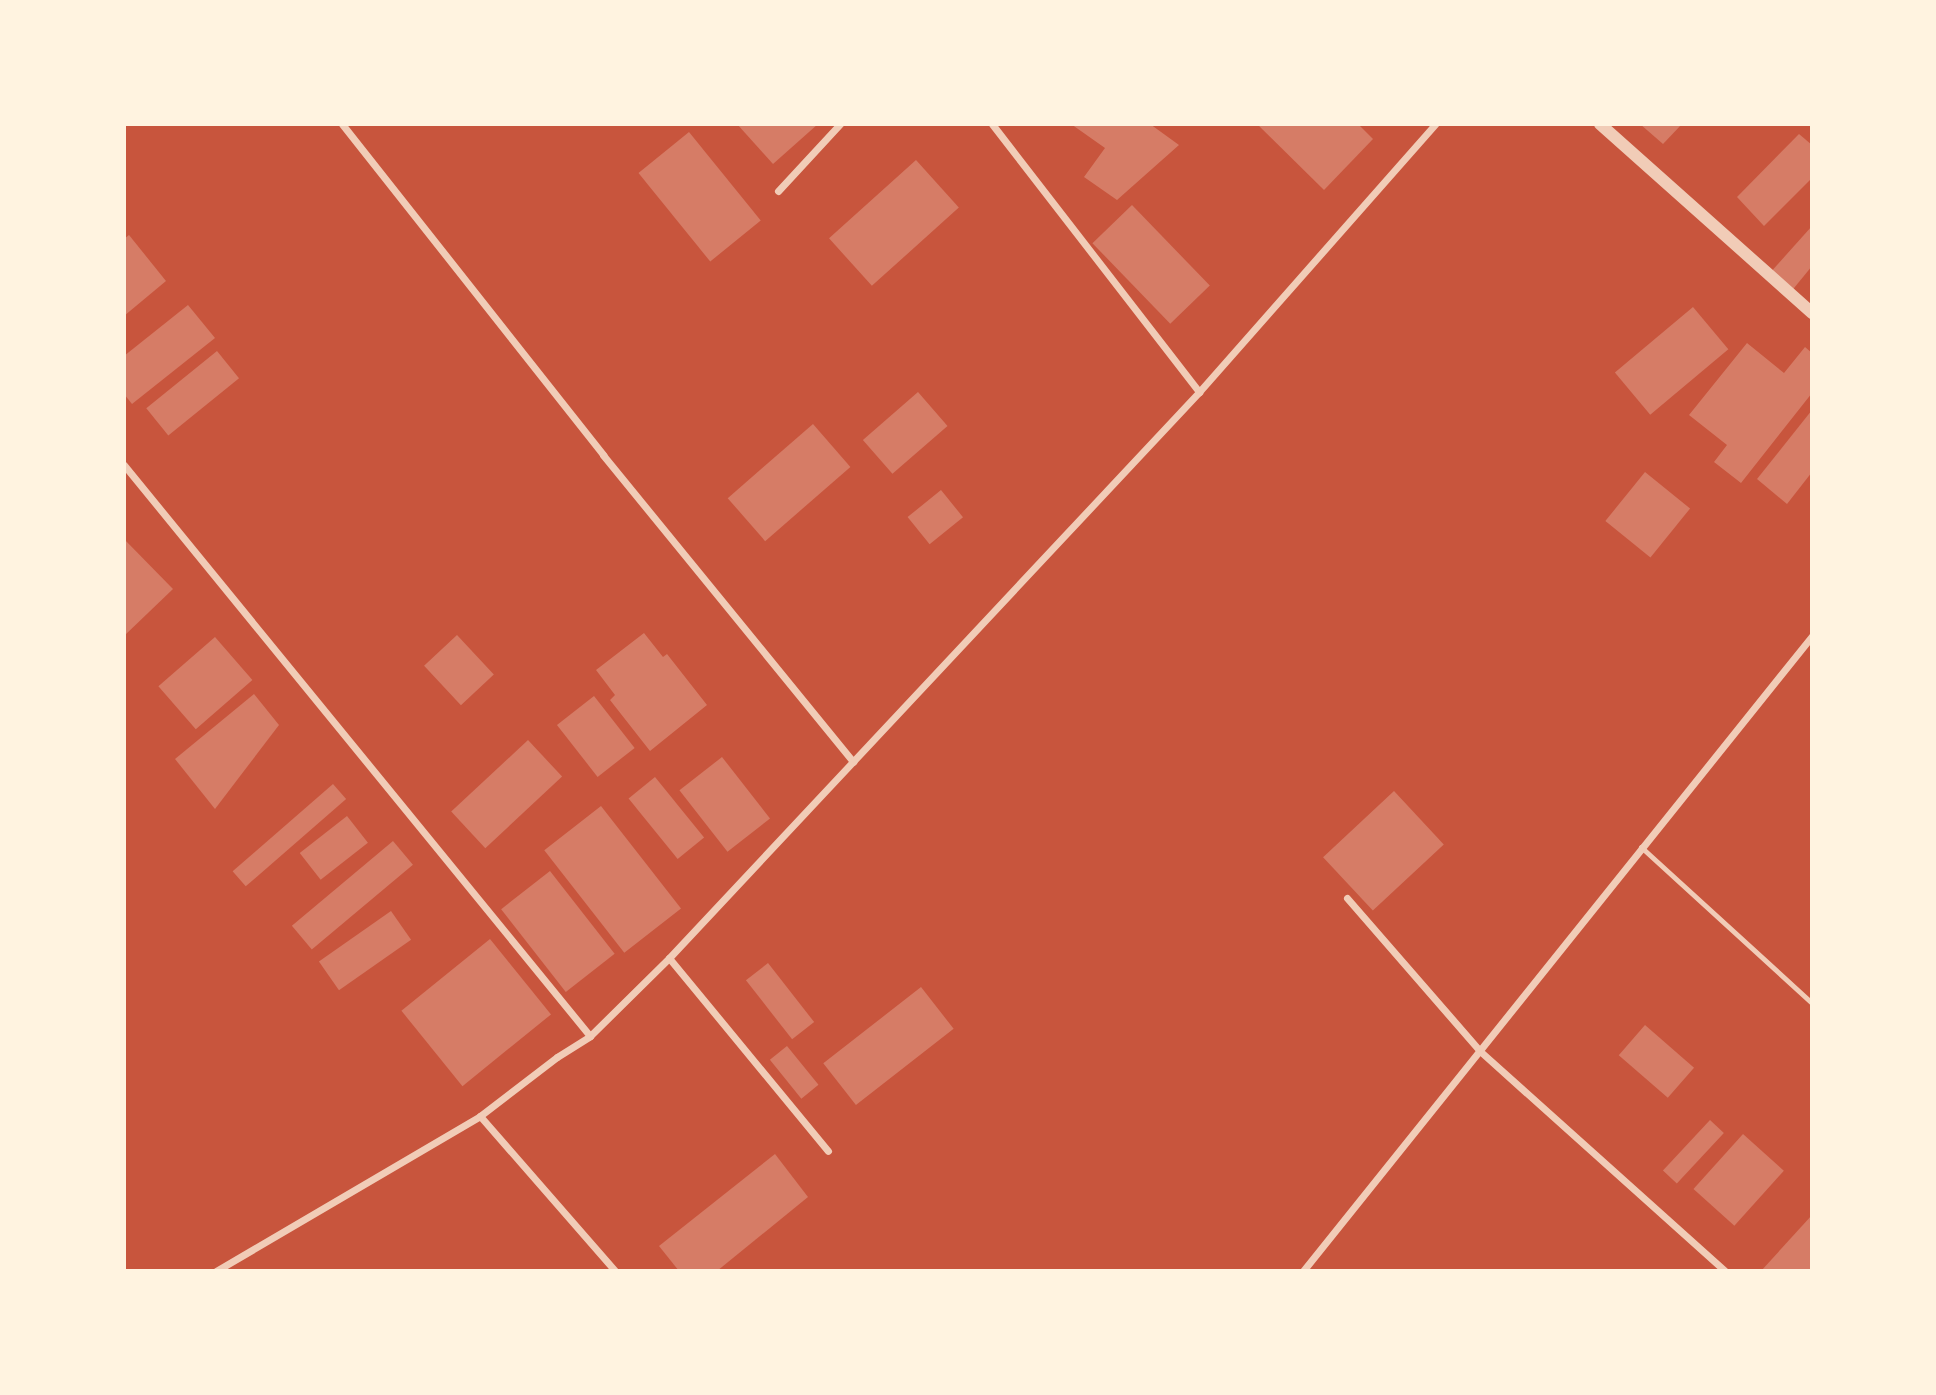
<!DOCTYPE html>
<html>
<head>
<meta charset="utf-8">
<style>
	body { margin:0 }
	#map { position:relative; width:1936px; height:1395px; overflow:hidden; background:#c8553d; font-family:Arial,sans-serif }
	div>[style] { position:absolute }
	.building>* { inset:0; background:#d67c66; transform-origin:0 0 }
	.service>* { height:5px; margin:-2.5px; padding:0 2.5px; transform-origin:2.5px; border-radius:2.5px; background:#f1ccb7 }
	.minor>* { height:7px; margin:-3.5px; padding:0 3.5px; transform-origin:3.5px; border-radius:3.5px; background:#f1ccb7 }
	.tertiary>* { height:12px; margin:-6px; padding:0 6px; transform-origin:6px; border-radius:6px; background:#f1ccb7 }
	span { translate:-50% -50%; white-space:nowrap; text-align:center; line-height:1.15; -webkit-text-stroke:6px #fff3e0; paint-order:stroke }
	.frame { position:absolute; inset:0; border:126px solid #fff3e0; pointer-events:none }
</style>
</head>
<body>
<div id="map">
	<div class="building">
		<i style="clip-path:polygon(737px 124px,818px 124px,773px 164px)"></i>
		<i style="clip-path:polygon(1071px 124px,1150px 124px,1179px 145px,1117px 200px,1084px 177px,1105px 148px)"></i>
		<i style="clip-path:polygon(1257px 124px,1358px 124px,1373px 139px,1324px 190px)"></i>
		<i style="clip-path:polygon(1640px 124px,1682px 124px,1663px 144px)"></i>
		<i style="left:689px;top:132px;width:114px;height:65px;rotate:51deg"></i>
		<i style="clip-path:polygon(1799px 134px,1812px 145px,1812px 178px,1764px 226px,1737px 197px)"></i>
		<i style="left:916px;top:160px;width:64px;height:117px;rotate:48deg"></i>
		<i style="left:1132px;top:205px;width:112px;height:55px;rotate:46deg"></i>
		<i style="clip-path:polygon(1812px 226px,1812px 266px,1790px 293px,1769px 274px)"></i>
		<i style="clip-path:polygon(129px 235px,166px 281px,124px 316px,124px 239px)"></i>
		<i style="clip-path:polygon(188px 305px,215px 338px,132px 404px,124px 394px,124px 356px)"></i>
		<i style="left:1693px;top:307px;width:55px;height:102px;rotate:50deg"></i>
		<i style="clip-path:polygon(1747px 343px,1784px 373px,1805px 347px,1812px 353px,1812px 393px,1741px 483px,1714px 462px,1727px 445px,1689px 415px)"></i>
		<i style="left:217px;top:351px;width:35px;height:91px;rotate:51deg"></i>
		<i style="left:918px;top:392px;width:45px;height:73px;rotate:49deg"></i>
		<i style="clip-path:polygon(1812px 410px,1812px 472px,1787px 504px,1757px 479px)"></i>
		<i style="left:813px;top:424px;width:57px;height:113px;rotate:49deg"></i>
		<i style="left:1645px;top:472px;width:58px;height:63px;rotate:39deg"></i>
		<i style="left:941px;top:490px;width:35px;height:43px;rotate:51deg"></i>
		<i style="clip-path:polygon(124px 539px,173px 589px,124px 636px)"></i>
		<i style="clip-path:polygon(644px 633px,663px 657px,667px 654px,707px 705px,650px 751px,610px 700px,615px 695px,596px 670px)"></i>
		<i style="left:457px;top:635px;width:54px;height:45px;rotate:47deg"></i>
		<i style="left:215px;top:637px;width:57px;height:75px;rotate:49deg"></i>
		<i style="clip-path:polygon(254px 694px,279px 725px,215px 809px,175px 759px)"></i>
		<i style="left:594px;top:696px;width:66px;height:47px;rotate:52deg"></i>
		<i style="left:528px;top:740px;width:50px;height:105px;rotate:47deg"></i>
		<i style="left:722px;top:757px;width:78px;height:54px;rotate:52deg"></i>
		<i style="left:655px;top:777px;width:78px;height:34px;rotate:51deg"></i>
		<i style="left:333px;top:784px;width:20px;height:133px;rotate:49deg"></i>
		<i style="left:1394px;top:791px;width:73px;height:97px;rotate:47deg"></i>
		<i style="left:601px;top:806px;width:130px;height:72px;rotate:52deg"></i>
		<i style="left:347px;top:816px;width:34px;height:60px;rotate:52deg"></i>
		<i style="left:393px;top:841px;width:31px;height:132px;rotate:50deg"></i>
		<i style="left:550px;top:871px;width:105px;height:62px;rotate:52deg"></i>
		<i style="left:391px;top:911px;width:35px;height:88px;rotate:55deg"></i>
		<i style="left:490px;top:939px;width:97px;height:114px;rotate:51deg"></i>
		<i style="left:768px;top:963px;width:75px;height:28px;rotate:52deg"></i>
		<i style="left:921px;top:987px;width:53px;height:124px;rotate:52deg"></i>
		<i style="left:1645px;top:1025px;width:65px;height:40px;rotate:41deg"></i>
		<i style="left:787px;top:1046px;width:50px;height:22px;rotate:51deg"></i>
		<i style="left:1710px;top:1120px;width:19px;height:69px;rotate:43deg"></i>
		<i style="left:1743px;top:1134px;width:55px;height:74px;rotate:42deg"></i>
		<i style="clip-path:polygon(775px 1154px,808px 1197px,717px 1271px,679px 1271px,659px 1246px)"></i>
		<i style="clip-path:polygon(1812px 1215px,1812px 1271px,1761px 1271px)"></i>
	</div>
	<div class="service">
		<i style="left:1641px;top:847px;width:231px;rotate:42.4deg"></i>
	</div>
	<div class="minor">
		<i style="left:342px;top:124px;width:422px;rotate:51.7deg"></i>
		<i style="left:603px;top:455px;width:396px;rotate:50.8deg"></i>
		<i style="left:992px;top:124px;width:339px;rotate:52.3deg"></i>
		<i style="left:778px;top:191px;width:91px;rotate:-47.2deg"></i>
		<i style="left:124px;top:465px;width:737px;rotate:50.78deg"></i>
		<i style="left:1347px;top:898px;width:204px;rotate:49deg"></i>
		<i style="left:1481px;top:1052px;width:328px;rotate:41.9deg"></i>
		<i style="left:669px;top:958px;width:250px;rotate:50.5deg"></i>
		<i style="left:480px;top:1116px;width:206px;rotate:48.9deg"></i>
		<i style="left:216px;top:1271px;width:306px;rotate:-30.4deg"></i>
		<i style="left:480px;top:1116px;width:97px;rotate:-37.5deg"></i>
		<i style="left:557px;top:1057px;width:39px;rotate:-32deg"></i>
		<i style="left:590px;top:1036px;width:111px;rotate:-44.6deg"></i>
		<i style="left:669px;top:958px;width:775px;rotate:-46.88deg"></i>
		<i style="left:1199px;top:392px;width:357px;rotate:-48.6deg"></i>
		<i style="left:1303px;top:1271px;width:814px;rotate:-51.29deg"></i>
	</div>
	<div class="tertiary">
		<i style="left:1600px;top:124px;width:284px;rotate:41.7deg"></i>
	</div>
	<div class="frame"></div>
</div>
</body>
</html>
